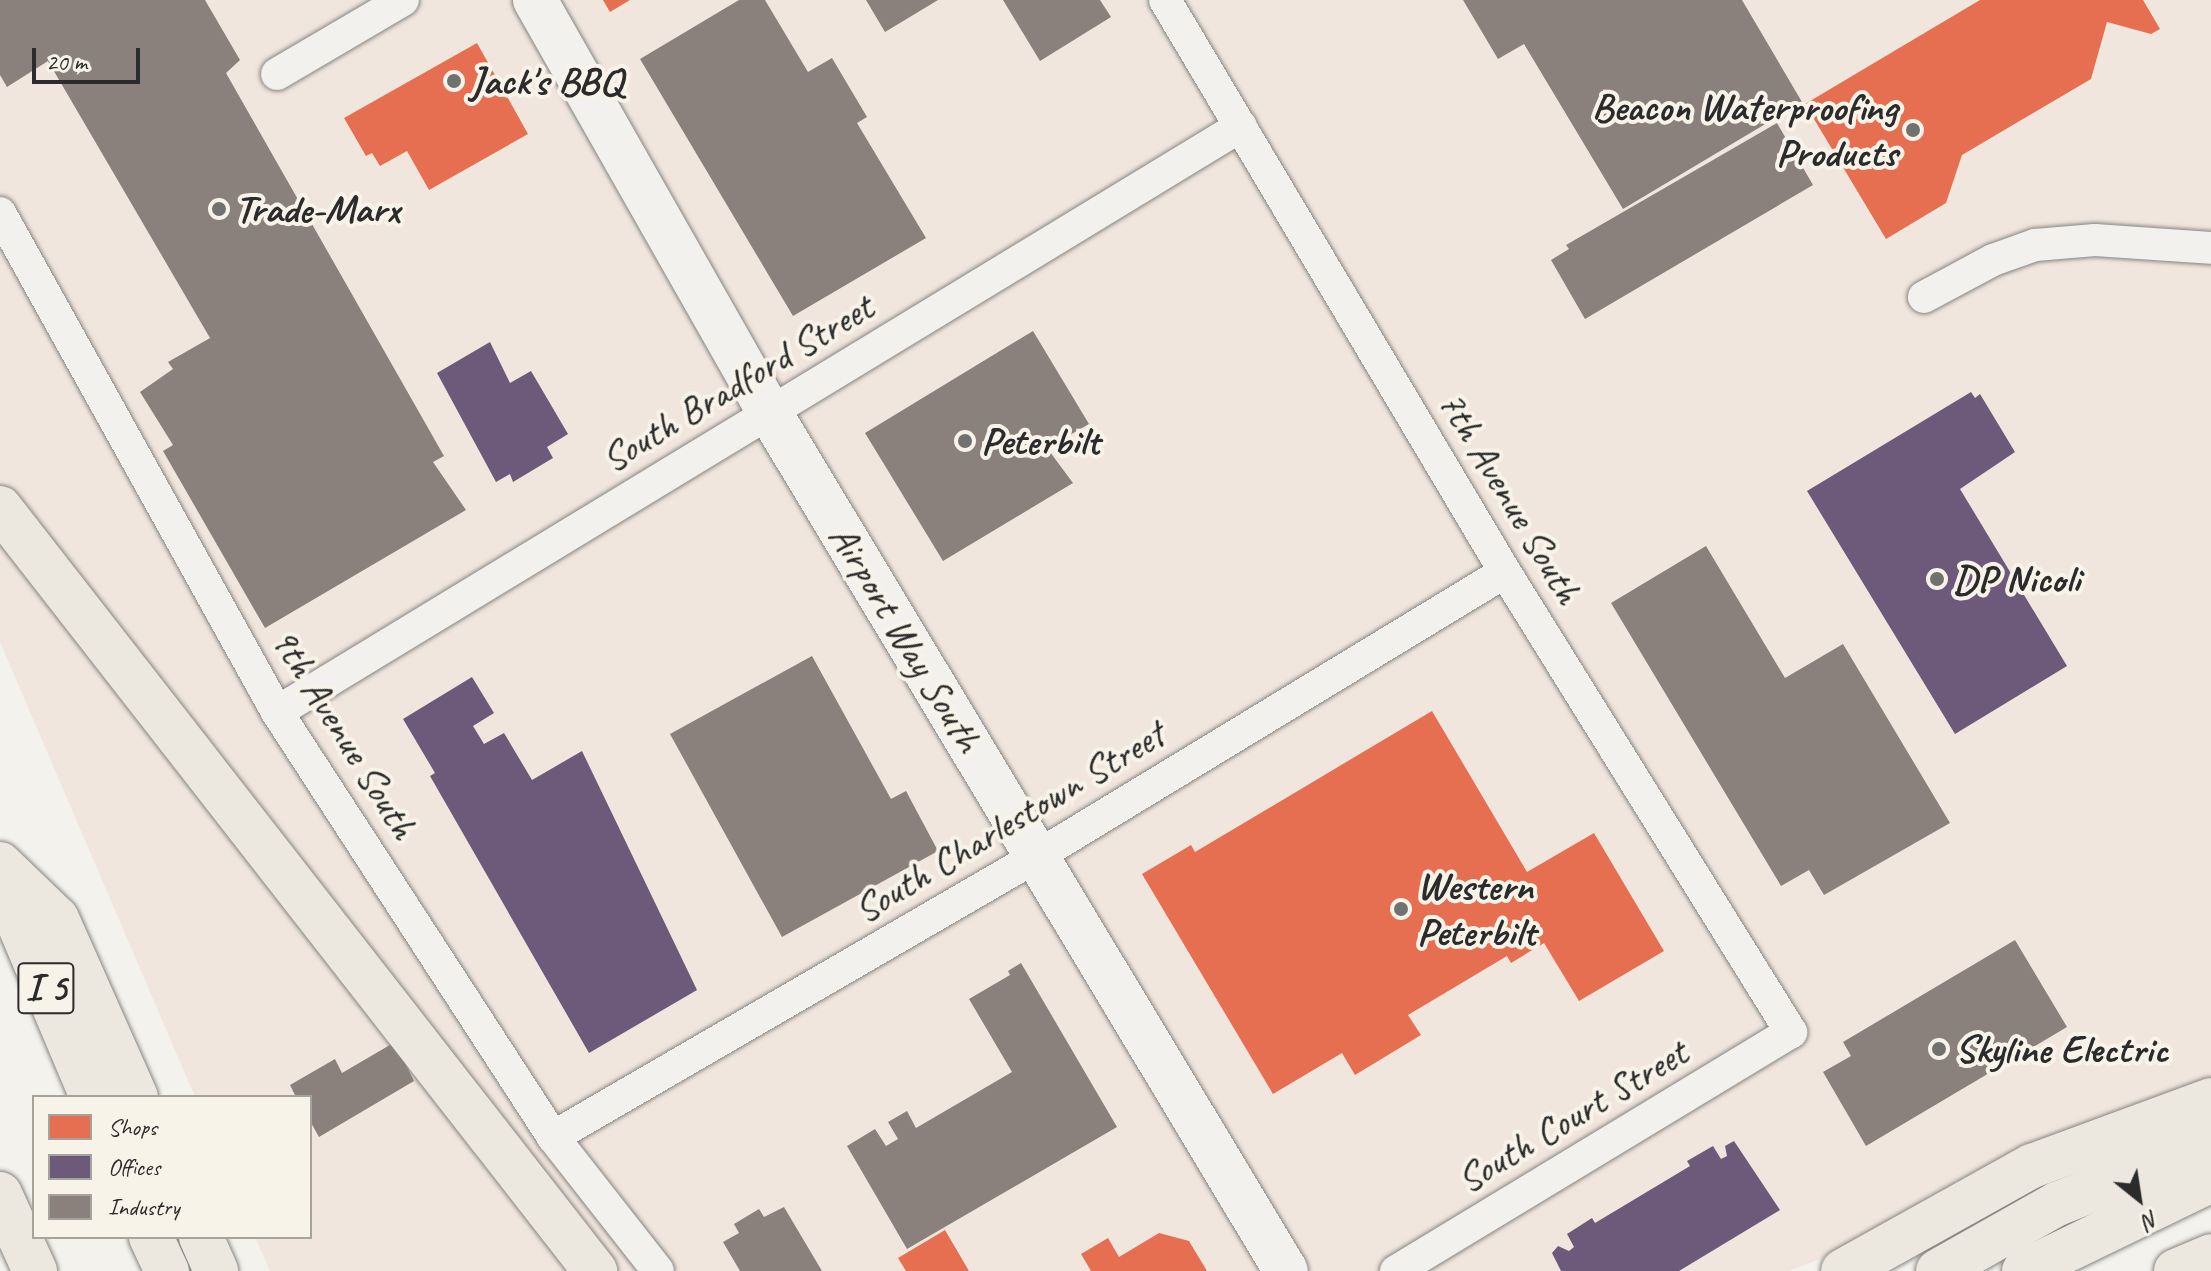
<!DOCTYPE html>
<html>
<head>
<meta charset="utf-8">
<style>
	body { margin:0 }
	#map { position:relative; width:2211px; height:1271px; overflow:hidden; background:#f4f2ec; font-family:Caveat,sans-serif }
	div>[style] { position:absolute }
	.built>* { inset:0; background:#f1e6dd }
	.shops>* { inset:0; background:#e76f51 }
	.offices>* { inset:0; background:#6d597a }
	.industry>* { inset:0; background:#8a817c }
	.roads { filter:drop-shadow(0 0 2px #858582) drop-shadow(0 0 2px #858582) }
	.street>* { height:32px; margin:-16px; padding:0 16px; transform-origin:16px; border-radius:16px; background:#f2f1ed }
	.secondary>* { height:44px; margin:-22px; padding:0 22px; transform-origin:22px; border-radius:22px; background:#f2f1ed }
	.highway>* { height:44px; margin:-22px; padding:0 22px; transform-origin:22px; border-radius:22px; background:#ede8df }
	.dots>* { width:22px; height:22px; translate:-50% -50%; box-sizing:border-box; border:4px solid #f7f3e8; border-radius:50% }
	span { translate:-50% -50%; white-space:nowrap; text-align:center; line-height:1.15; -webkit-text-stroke:8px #f7f3e8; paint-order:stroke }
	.shield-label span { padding:2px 6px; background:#f7f3e8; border:2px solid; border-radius:6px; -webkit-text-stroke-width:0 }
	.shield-label { font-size:38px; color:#2b2b2b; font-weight:700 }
	.poi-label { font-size:40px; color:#2b2b2b; font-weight:700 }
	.left { translate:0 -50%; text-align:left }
	.right { translate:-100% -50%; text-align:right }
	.street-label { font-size:40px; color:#2b2b2b }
	.legend { position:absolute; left:32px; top:1095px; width:280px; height:144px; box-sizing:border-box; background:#f7f3e8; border:2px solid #a5a39c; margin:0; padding:10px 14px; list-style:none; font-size:24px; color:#2b2b2b }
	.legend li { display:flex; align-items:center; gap:16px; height:40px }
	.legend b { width:40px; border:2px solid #a5a39c }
	.north { position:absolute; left:2099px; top:1159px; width:80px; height:80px; -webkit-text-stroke:6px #f7f3e8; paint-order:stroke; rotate:150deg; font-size:22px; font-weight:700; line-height:32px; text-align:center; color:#2b2b2b }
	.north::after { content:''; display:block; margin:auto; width:28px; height:36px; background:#2b2b2b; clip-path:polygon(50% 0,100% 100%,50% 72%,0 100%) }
	.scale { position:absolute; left:32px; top:48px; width:108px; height:36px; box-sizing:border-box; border:4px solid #2b2b2b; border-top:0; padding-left:10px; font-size:24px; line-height:28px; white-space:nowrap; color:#2b2b2b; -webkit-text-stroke:6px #f7f3e8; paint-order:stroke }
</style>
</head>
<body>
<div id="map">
	<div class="built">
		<i style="clip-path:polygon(0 0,2211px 0,2211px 1110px,1789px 1271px,270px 1271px,255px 1237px,310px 1237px,310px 1097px,195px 1097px,0 642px)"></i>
	</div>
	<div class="shops">
		<i style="clip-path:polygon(603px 0,630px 0,610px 12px)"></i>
		<i style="clip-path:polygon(1980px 0,2143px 0,2160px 29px,2151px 34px,2107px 22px,2091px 79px,1962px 155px,1946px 203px,1886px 239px,1805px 104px)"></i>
		<i style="clip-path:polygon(477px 43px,528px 134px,429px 190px,407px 151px,380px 166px,372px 153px,366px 156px,344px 118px)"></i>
		<i style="clip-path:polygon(1432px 711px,1527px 872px,1594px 833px,1664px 951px,1579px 1001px,1544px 943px,1511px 963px,1507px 956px,1408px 1015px,1421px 1035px,1355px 1075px,1342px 1053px,1273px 1094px,1142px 874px,1191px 845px,1195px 852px)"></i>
		<i style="clip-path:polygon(945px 1230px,969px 1271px,906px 1271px,898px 1258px)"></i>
		<i style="clip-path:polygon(1159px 1233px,1189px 1241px,1207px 1271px,1091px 1271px,1081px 1254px,1108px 1238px,1119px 1257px)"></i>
	</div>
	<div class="offices">
		<i style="clip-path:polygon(490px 342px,510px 383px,531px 371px,568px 434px,547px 447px,553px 458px,513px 482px,510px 474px,496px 482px,437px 373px)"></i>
		<i style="clip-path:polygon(1971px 392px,1975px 398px,1980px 394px,2015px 452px,1960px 489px,2067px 666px,1955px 734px,1807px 491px)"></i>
		<i style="clip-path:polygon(472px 677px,494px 713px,473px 726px,484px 744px,504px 733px,532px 780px,582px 751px,697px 990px,589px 1053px,430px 776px,435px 773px,403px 719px)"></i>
		<i style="clip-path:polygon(1734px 1141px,1780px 1210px,1679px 1271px,1561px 1271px,1552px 1253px,1558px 1246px,1569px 1251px,1574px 1247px,1567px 1234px,1592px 1218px,1595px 1223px,1690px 1166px,1687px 1161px,1713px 1146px,1721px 1159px,1727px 1156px,1725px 1146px)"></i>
	</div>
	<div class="industry">
		<i style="clip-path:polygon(0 0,205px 0,240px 60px,226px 73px,444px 456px,433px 462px,466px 510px,265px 628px,163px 451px,173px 445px,140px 392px,173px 369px,168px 362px,210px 338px,48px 61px,7px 87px,0 75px)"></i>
		<i style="clip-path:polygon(739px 0,765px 0,808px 72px,832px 58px,867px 117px,857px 123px,926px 238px,793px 316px,640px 59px)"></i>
		<i style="clip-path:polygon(866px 0,938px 0,885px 32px)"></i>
		<i style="clip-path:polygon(1003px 0,1100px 0,1111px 17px,1040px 61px)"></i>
		<i style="clip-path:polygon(1463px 0,1742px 0,1802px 102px,1623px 209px,1524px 44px,1498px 59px)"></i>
		<i style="clip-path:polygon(1777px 123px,1813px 185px,1585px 319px,1551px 260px,1569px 249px,1566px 245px)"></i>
		<i style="clip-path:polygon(1033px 331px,1089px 424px,1047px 448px,1073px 483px,943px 561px,865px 433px)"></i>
		<i style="clip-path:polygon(1706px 546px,1785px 678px,1843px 644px,1950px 823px,1824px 895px,1809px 870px,1781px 886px,1611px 603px)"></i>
		<i style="clip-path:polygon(812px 656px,891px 799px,906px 791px,938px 851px,782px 937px,670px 734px)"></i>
		<i style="clip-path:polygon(2015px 940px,2067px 1027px,1866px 1146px,1823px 1072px,1851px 1056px,1843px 1042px)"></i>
		<i style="clip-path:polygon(1021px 963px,1117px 1127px,907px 1249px,847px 1146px,875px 1129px,886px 1146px,898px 1139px,888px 1122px,907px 1111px,916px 1128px,1012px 1072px,969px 999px,1010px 975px,1008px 971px)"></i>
		<i style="clip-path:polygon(395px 1042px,414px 1081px,319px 1137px,310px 1121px,310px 1097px,296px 1097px,290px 1085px,335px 1059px,342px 1073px)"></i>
		<i style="clip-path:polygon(784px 1207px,822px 1271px,740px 1271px,723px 1242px,739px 1233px,734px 1224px,759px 1209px,764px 1217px)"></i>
	</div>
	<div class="roads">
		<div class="street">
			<i style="left:1165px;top:0;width:665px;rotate:59.27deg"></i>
			<i style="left:1505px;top:572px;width:542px;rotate:58.13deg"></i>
			<i style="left:1791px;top:1032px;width:462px;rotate:148.8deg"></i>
			<i style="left:277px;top:74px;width:146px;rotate:-30.4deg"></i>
			<i style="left:0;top:213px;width:571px;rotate:60.96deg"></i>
			<i style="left:277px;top:712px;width:507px;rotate:57deg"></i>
			<i style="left:553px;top:1137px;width:170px;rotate:51.9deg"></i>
			<i style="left:1924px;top:297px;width:78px;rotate:-28.2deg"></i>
			<i style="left:1993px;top:260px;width:45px;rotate:-19.7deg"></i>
			<i style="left:2035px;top:245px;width:60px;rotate:-4.8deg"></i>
			<i style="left:2095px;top:240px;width:116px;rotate:3.9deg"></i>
			<i style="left:277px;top:712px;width:1128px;rotate:-31.29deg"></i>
			<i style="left:553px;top:1137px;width:562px;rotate:-30.12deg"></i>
			<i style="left:1039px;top:855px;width:545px;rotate:-31.27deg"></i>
		</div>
		<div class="secondary">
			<i style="left:535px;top:0;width:475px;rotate:60.4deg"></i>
			<i style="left:770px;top:413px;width:1001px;rotate:58.98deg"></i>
		</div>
		<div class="highway">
			<i style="left:0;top:508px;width:968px;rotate:52.05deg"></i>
			<i style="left:0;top:864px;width:79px;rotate:44deg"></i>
			<i style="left:57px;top:919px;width:195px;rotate:66.1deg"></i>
			<i style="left:0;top:879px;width:237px;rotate:67.1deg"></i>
			<i style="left:0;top:1194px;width:85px;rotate:65.6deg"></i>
			<i style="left:151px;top:1237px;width:38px;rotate:65deg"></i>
			<i style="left:201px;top:1237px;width:37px;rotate:66deg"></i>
			<i style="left:1843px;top:1271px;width:216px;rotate:-29.1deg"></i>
			<i style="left:2032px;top:1166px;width:191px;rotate:-20.2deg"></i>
			<i style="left:1938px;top:1271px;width:137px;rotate:-29.4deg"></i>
			<i style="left:2057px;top:1204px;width:166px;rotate:-21.6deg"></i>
			<i style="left:2024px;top:1271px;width:208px;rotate:-25.9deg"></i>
			<i style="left:2176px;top:1271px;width:38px;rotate:-23deg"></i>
		</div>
	</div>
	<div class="dots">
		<i style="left:454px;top:81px;background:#71716f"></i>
		<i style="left:1913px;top:130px;background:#71716f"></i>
		<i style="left:219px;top:209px;background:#71716f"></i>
		<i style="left:965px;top:441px;background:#71716f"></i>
		<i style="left:1937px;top:579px;background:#71716f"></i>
		<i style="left:1401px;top:909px;background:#71716f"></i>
		<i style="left:1939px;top:1049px;background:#71716f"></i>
	</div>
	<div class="shield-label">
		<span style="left:46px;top:988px">I 5</span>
	</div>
	<div class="poi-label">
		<span class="left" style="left:470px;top:81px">Jack's BBQ</span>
		<span class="right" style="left:1897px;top:130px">Beacon Waterproofing<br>Products</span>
		<span class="left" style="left:235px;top:209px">Trade-Marx</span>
		<span class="left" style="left:981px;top:441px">Peterbilt</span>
		<span class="left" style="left:1953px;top:579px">DP Nicoli</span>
		<span class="left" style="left:1417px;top:909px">Western<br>Peterbilt</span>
		<span class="left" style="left:1955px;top:1049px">Skyline Electric</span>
	</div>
	<div class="street-label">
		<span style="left:737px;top:383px;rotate:-31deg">South Bradford Street</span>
		<span style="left:1510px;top:497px;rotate:59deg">7th Avenue South</span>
		<span style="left:906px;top:638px;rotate:59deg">Airport Way South</span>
		<span style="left:344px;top:733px;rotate:58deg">9th Avenue South</span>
		<span style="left:1009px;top:822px;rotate:-31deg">South Charlestown Street</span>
		<span style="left:1572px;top:1116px;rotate:-31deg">South Court Street</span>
	</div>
	<ul class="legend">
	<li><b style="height:22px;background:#e76f51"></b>Shops</li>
	<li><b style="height:22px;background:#6d597a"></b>Offices</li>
	<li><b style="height:22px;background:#8a817c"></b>Industry</li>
	</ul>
	<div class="north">N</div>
	<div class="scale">20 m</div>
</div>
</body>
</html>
